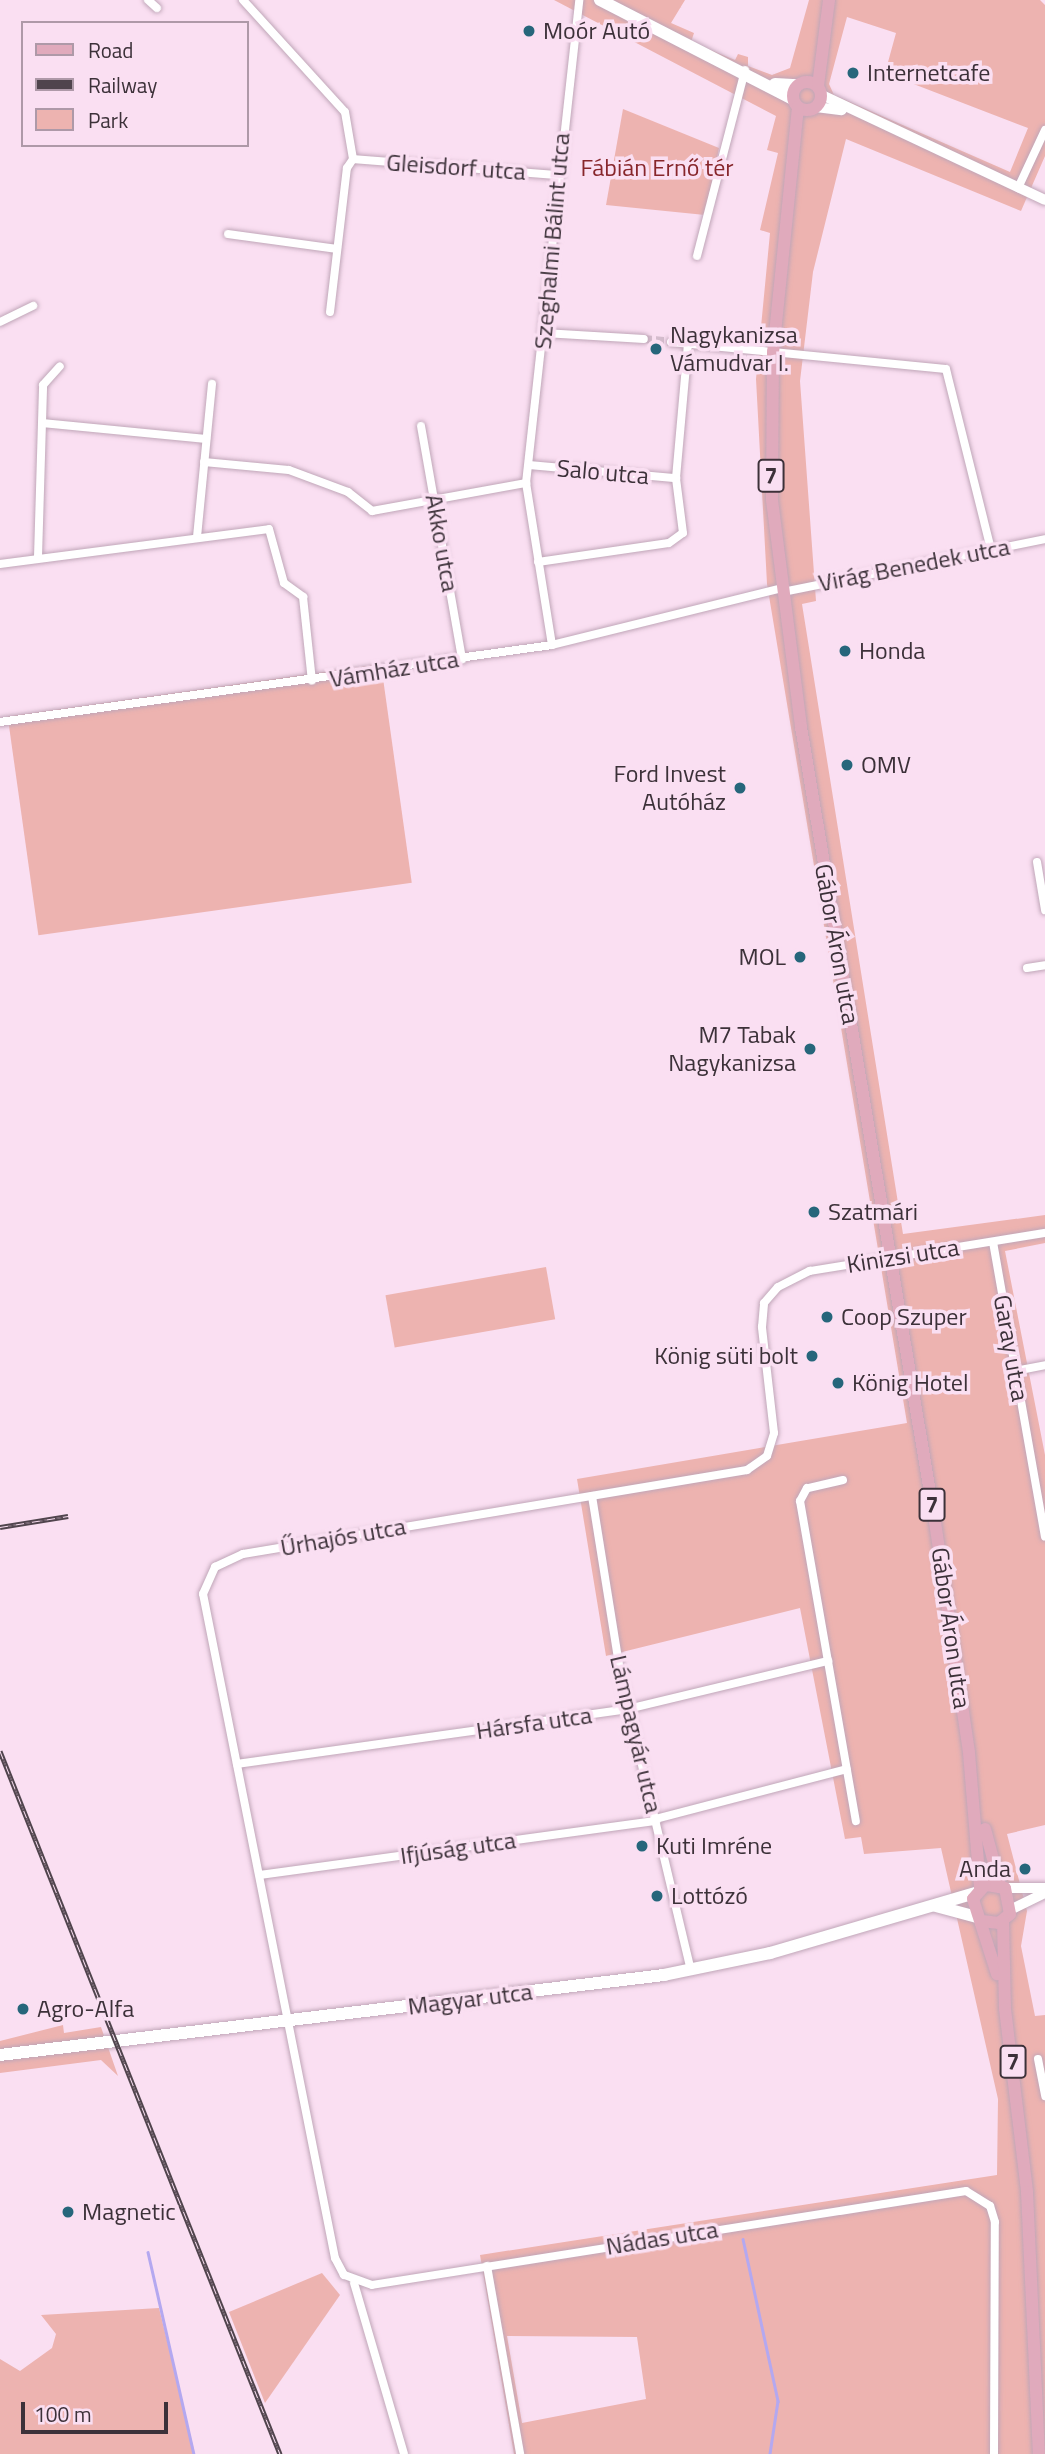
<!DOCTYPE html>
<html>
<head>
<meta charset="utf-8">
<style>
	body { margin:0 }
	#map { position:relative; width:1045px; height:2454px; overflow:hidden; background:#fadff2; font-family:"Titillium Web",sans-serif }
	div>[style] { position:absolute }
	.green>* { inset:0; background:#edb3b0; transform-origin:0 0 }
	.stream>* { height:2.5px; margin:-1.25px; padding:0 1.25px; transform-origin:1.25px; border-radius:1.25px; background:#b4a8f0 }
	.minor-tunnel>* { height:8px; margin-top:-4px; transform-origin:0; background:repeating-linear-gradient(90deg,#d4bccd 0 8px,transparent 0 12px) }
	.roads { filter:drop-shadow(0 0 2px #c0a6b8) drop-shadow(0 0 2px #c0a6b8) }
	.minor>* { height:8px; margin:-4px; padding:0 4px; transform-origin:4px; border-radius:4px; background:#fff }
	.tertiary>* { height:10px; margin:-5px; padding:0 5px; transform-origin:5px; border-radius:5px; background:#fff }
	.secondary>* { height:12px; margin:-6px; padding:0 6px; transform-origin:6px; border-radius:6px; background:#fff }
	.primary>* { height:12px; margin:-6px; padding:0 6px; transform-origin:6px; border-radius:6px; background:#e0aabc }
	.primary>.ring { margin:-6px; padding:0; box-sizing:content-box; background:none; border:12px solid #e0aabc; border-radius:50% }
	.rail>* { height:5px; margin-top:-2.5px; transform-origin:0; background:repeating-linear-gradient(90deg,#fadff2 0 8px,#50444d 0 16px); box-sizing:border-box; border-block:2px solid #50444d }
	.dots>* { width:19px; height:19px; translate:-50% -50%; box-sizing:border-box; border:4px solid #fadff2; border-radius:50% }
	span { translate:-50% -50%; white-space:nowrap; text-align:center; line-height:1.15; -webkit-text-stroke:7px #fadff2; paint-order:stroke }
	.shield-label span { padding:2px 5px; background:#fadff2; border:2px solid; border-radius:5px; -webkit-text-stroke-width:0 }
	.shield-label { font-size:23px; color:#3c3139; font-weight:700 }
	.poi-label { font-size:24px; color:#3c3139 }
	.left { translate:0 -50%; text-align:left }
	.right { translate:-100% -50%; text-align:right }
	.street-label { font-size:24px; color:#3c3139 }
	.park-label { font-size:24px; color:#87262b }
	.legend { position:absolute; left:21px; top:21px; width:228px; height:126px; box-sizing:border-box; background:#fadff2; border:2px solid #ae99a8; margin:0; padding:9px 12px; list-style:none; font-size:21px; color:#3c3139 }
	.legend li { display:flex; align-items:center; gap:14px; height:35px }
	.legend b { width:35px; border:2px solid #ae99a8 }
	.scale { position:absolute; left:21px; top:2402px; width:147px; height:32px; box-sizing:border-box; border:4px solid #3c3139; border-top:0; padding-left:9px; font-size:21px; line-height:24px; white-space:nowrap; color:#3c3139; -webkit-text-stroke:5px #fadff2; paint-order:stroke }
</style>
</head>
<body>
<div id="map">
	<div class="green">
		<i style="clip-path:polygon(evenodd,554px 0,685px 0,671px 23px,694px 33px,691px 42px,735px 60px,738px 54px,748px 57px,748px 66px,772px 75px,790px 68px,809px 0,1040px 0,1045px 5px,1045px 156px,1021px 211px,846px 139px,813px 272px,800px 381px,816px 601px,802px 604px,903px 1234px,1045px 1215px,1045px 1243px,1005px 1251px,1045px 1455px,1045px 1825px,1007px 1834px,1027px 1911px,1021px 1946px,1035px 2016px,1045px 2015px,1045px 2454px,514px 2454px,480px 2255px,997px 2175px,998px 2099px,941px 1848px,864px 1854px,861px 1837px,845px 1839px,800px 1608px,606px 1656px,577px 1479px,907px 1423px,767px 584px,756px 379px,770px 233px,760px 230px,778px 153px,767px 150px,776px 116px,554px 0,847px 17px,896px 33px,885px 73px,1028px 128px,1010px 172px,834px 95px,829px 84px,847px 17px,554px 0,507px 2336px,637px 2337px,646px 2399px,522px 2423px,507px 2336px)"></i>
		<i style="clip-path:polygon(623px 109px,719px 148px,705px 215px,606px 205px)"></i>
		<i style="left:381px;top:664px;width:221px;height:377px;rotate:82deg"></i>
		<i style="left:546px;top:1267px;width:53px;height:163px;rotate:80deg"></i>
		<i style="clip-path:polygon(63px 2025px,64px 2033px,101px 2027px,118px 2076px,101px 2060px,0 2073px,0 2041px)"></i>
		<i style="clip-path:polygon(322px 2273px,340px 2295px,265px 2403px,229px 2312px)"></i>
		<i style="clip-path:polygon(159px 2308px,195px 2454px,0 2454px,0 2359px,20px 2371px,52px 2348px,56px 2334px,41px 2315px)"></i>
	</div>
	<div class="stream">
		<i style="left:743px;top:2239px;width:166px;rotate:77.8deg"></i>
		<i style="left:778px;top:2401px;width:54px;rotate:98.6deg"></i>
		<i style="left:148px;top:2252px;width:207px;rotate:77.2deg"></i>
	</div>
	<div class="minor-tunnel">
		<i style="left:644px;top:339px;width:27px;rotate:6deg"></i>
	</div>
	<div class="roads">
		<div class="minor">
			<i style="left:148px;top:0;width:12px;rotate:42deg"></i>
			<i style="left:243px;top:0;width:151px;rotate:47.7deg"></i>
			<i style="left:345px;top:112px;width:48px;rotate:80.3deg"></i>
			<i style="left:353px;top:159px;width:206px;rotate:4.5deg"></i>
			<i style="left:1018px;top:188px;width:64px;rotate:-65deg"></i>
			<i style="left:228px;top:234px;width:110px;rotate:7.8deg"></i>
			<i style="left:697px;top:256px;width:192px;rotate:-75.5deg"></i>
			<i style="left:330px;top:312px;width:145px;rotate:-83.3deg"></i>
			<i style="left:347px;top:168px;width:11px;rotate:-56deg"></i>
			<i style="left:0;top:322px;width:37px;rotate:-26deg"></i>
			<i style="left:544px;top:333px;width:100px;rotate:3.4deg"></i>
			<i style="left:671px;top:342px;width:276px;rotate:5.6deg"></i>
			<i style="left:946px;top:369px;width:187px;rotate:76deg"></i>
			<i style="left:42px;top:423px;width:165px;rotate:5.6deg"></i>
			<i style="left:421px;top:426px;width:237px;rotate:80deg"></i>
			<i style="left:204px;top:462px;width:85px;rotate:5.4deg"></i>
			<i style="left:289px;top:470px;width:63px;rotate:20.4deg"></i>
			<i style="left:348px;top:492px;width:31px;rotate:38deg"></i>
			<i style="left:372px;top:511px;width:157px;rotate:-10.3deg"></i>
			<i style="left:529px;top:465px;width:148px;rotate:5.1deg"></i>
			<i style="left:197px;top:537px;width:154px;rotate:-84.4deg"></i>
			<i style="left:38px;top:557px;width:172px;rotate:-88.3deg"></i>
			<i style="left:43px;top:385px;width:25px;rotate:-48deg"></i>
			<i style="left:538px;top:562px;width:132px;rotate:-8.3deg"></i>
			<i style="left:669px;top:543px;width:17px;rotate:-36deg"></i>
			<i style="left:683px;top:533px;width:55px;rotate:-97.3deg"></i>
			<i style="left:676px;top:478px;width:136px;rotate:-84.9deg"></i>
			<i style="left:0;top:564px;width:271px;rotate:-7.4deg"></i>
			<i style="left:269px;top:529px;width:56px;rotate:74.5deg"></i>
			<i style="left:284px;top:583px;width:24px;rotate:36deg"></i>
			<i style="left:303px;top:597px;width:84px;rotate:83.9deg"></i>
			<i style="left:783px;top:592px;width:267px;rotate:-11.4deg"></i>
			<i style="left:552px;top:645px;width:164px;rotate:-99.1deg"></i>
			<i style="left:526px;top:483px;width:486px;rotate:-83.7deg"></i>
			<i style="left:0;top:722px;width:557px;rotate:-7.94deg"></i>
			<i style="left:552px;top:645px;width:238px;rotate:-13.9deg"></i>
			<i style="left:1037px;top:862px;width:49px;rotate:80.5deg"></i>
			<i style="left:1027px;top:968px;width:18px;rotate:-9deg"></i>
			<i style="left:993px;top:1242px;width:299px;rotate:80deg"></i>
			<i style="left:1015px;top:1371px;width:31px;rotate:-11deg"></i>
			<i style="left:843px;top:1480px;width:37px;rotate:167deg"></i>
			<i style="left:807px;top:1488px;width:15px;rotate:118deg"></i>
			<i style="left:800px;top:1501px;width:325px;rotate:80.1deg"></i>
			<i style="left:592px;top:1496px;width:183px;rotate:80.9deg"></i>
			<i style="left:621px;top:1677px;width:301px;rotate:76.6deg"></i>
			<i style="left:237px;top:1764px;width:395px;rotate:-8deg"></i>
			<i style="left:628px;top:1709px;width:206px;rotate:-13.5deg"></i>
			<i style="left:655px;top:1819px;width:198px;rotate:-14.6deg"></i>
			<i style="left:260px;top:1875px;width:400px;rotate:-7.8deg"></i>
			<i style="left:1038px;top:2059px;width:38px;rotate:79deg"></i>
			<i style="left:487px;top:2266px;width:191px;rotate:80deg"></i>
			<i style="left:354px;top:2283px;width:178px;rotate:73.7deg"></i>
			<i style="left:994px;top:2454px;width:232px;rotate:-89.8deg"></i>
			<i style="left:995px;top:2222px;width:17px;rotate:-107deg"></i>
			<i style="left:990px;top:2206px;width:28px;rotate:-148deg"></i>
			<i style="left:966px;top:2191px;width:601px;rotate:171.01deg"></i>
			<i style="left:372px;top:2285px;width:30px;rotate:-160deg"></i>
			<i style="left:344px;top:2275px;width:19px;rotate:-118deg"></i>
			<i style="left:335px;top:2258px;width:677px;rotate:-101.24deg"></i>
			<i style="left:203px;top:1594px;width:30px;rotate:-66deg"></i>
			<i style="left:215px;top:1567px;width:31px;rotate:-25deg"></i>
			<i style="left:243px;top:1554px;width:511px;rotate:-9.46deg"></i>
			<i style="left:747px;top:1470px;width:24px;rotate:-35deg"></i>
			<i style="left:767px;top:1456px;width:24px;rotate:-73deg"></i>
			<i style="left:774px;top:1433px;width:107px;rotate:-96.5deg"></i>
			<i style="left:762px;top:1327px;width:24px;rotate:-85deg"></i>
			<i style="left:764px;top:1303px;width:21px;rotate:-49deg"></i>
			<i style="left:778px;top:1287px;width:36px;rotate:-27deg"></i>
			<i style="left:810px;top:1271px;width:238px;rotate:-9.2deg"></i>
		</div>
		<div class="tertiary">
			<i style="left:822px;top:95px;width:246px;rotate:25.2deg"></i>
			<i style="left:816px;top:107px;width:26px;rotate:7deg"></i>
			<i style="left:1005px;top:1888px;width:40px"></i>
			<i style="left:1012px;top:1909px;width:37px;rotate:-26deg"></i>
		</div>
		<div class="secondary">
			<i style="left:600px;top:0;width:217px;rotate:27.2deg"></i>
			<i style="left:775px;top:84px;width:22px;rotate:3deg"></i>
			<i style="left:936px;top:1906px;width:42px;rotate:15deg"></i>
			<i style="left:0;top:2055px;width:669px;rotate:-6.87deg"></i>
			<i style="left:664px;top:1975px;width:108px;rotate:-11.7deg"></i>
			<i style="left:770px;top:1953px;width:214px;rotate:-16.3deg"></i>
		</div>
		<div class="primary">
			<i class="ring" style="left:793px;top:82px;width:16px;height:16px"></i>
			<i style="left:818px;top:86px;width:87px;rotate:-82.7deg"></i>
			<i style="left:798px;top:107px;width:246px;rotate:95.8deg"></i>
			<i style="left:773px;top:352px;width:148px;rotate:90.4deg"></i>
			<i style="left:772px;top:500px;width:229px;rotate:82.7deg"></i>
			<i style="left:801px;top:727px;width:806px;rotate:80.43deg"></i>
			<i style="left:935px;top:1522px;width:233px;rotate:81.6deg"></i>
			<i style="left:969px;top:1753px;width:135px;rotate:85.3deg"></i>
			<i style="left:985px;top:1829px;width:58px;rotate:75deg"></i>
			<i style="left:982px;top:1921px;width:17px;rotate:7deg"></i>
			<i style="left:999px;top:1923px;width:14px;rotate:-39deg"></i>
			<i style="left:1010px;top:1914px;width:26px;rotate:-101deg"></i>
			<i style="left:1005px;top:1888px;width:20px;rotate:-171deg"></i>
			<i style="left:985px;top:1885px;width:18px;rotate:131deg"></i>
			<i style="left:973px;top:1899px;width:79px;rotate:72.3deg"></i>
			<i style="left:1003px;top:1921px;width:88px;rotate:88.7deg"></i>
			<i style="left:1005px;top:2009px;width:184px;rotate:83.1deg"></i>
			<i style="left:1027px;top:2192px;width:262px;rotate:87.4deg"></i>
		</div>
	</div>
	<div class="rail">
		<i style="left:0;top:1527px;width:69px;rotate:-9.2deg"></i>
		<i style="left:0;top:1751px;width:757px;rotate:68.28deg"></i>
	</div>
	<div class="dots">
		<i style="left:529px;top:31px;background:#26667b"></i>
		<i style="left:853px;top:73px;background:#26667b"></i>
		<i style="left:656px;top:349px;background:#26667b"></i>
		<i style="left:845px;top:651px;background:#26667b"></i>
		<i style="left:847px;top:765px;background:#26667b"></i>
		<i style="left:740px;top:788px;background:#26667b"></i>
		<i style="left:800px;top:957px;background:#26667b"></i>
		<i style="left:810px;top:1049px;background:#26667b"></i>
		<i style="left:814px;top:1212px;background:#26667b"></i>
		<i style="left:827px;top:1317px;background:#26667b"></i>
		<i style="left:812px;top:1356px;background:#26667b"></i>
		<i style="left:838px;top:1383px;background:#26667b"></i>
		<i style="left:642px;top:1846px;background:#26667b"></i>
		<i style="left:1025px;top:1869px;background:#26667b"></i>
		<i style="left:657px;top:1896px;background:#26667b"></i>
		<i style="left:23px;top:2009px;background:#26667b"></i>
		<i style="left:68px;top:2212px;background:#26667b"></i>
	</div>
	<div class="shield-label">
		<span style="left:771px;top:476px">7</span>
		<span style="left:932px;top:1505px">7</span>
		<span style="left:1013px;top:2062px">7</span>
	</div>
	<div class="poi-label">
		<span class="left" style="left:543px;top:31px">Moór Autó</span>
		<span class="left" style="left:867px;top:73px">Internetcafe</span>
		<span class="left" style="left:670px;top:349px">Nagykanizsa<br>Vámudvar I.</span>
		<span class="left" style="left:859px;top:651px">Honda</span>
		<span class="left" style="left:861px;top:765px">OMV</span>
		<span class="right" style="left:726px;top:788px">Ford Invest<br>Autóház</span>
		<span class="right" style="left:786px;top:957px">MOL</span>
		<span class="right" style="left:796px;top:1049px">M7 Tabak<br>Nagykanizsa</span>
		<span class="left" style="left:828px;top:1212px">Szatmári</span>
		<span class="left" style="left:841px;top:1317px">Coop Szuper</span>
		<span class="right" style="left:798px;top:1356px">König süti bolt</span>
		<span class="left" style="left:852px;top:1383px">König Hotel</span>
		<span class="left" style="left:656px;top:1846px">Kuti Imréne</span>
		<span class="right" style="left:1011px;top:1869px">Anda</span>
		<span class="left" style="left:671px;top:1896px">Lottózó</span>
		<span class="left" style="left:37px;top:2009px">Agro-Alfa</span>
		<span class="left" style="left:82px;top:2212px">Magnetic</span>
	</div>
	<div class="street-label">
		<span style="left:456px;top:167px;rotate:4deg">Gleisdorf utca</span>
		<span style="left:552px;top:241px;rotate:-85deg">Szeghalmi Bálint utca</span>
		<span style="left:603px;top:472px;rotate:5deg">Salo utca</span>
		<span style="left:442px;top:543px;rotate:80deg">Akko utca</span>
		<span style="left:914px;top:565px;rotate:-11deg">Virág Benedek utca</span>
		<span style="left:394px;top:669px;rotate:-9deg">Vámház utca</span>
		<span style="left:837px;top:944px;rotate:80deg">Gábor Áron utca</span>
		<span style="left:903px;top:1256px;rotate:-9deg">Kinizsi utca</span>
		<span style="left:1011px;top:1348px;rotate:80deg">Garay utca</span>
		<span style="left:343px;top:1537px;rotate:-10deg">Űrhajós utca</span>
		<span style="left:951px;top:1628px;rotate:82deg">Gábor Áron utca</span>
		<span style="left:534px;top:1723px;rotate:-8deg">Hársfa utca</span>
		<span style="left:636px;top:1734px;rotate:77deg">Lámpagyár utca</span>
		<span style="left:458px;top:1848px;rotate:-8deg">Ifjúság utca</span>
		<span style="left:470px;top:1999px;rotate:-7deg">Magyar utca</span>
		<span style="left:662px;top:2238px;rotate:-9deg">Nádas utca</span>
	</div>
	<div class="park-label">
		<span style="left:657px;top:168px">Fábián Ernő tér</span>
	</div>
	<ul class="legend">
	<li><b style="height:9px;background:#e0aabc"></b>Road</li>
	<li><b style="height:9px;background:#50444d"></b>Railway</li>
	<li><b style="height:19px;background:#edb3b0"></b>Park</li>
	</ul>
	<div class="scale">100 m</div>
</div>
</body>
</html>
